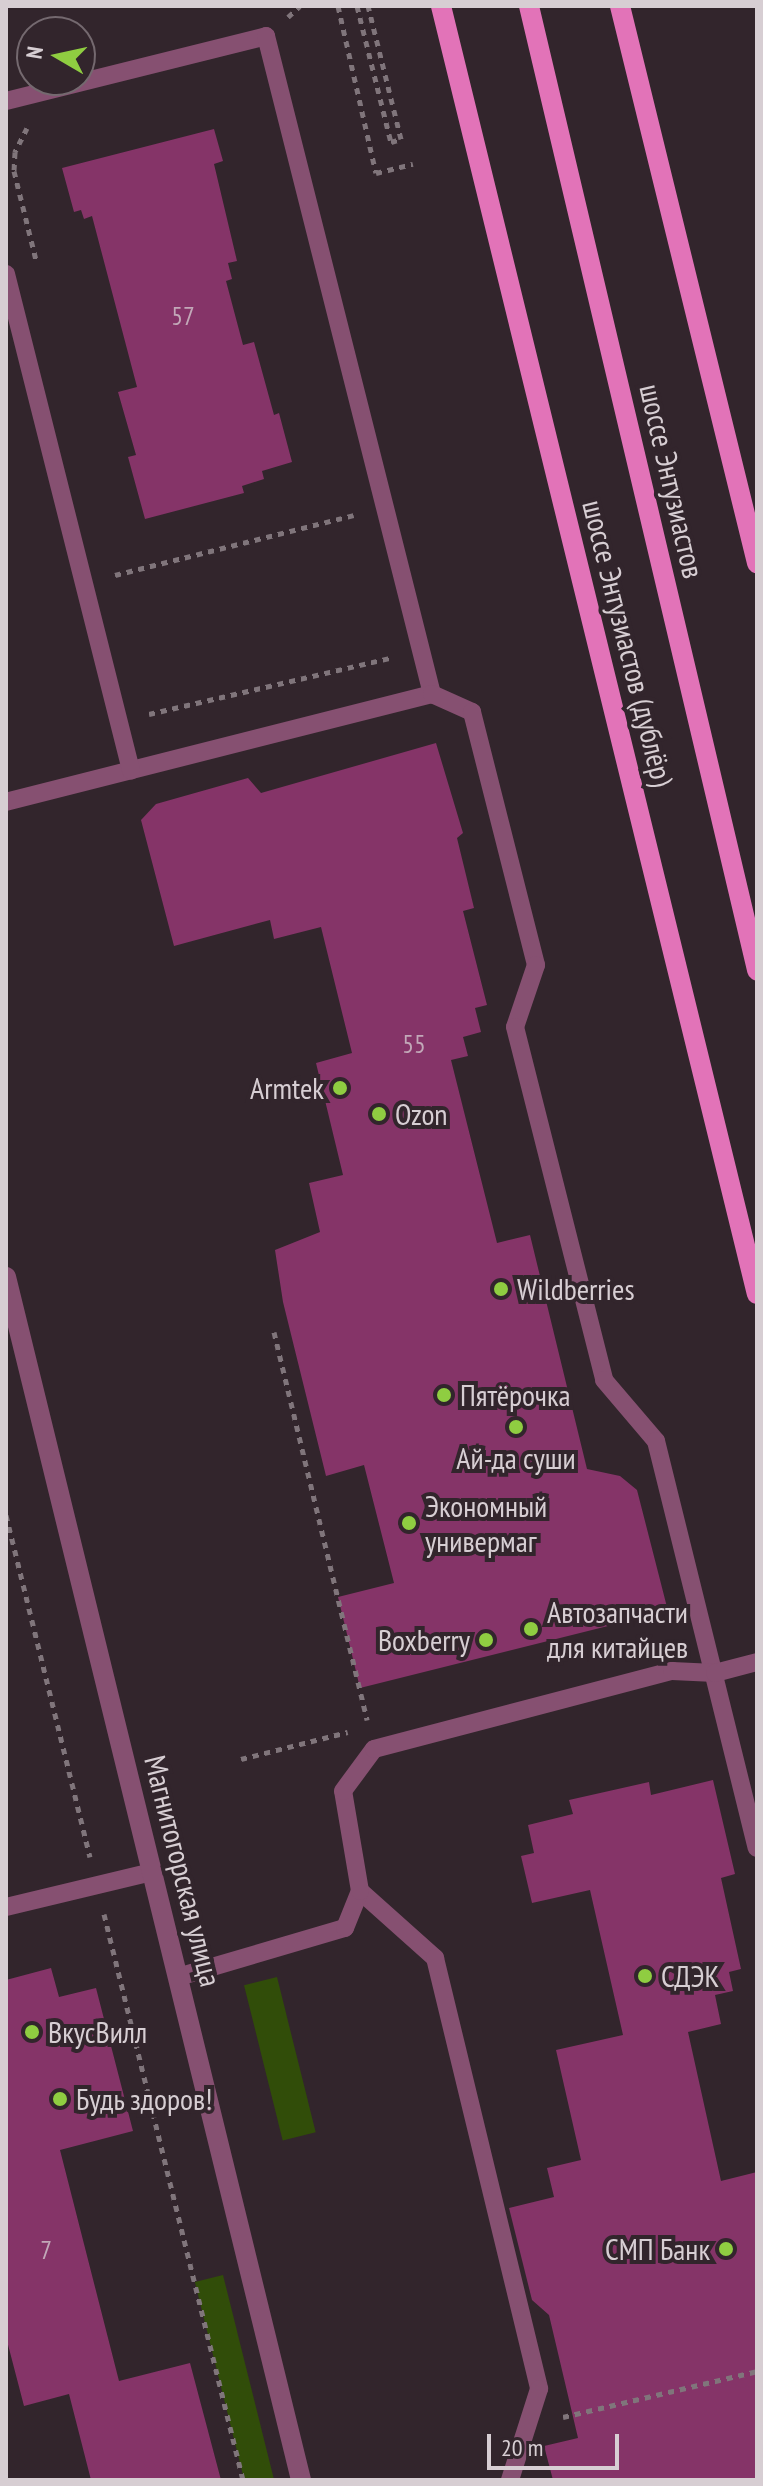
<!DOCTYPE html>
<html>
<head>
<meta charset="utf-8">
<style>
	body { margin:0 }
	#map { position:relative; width:763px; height:2486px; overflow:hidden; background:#32252c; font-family:"PT Sans Narrow",sans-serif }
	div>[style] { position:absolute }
	.green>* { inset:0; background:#314d09; transform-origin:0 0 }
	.building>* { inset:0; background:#853468 }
	.path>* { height:5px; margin-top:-2.5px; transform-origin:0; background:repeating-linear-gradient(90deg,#80757b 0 6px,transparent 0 12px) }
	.service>* { height:18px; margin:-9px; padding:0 9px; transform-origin:9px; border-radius:9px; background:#865071 }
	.minor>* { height:20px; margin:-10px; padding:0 10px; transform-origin:10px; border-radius:10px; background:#865071 }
	.primary>* { height:20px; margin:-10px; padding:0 10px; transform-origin:10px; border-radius:10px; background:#e273b8 }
	.dots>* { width:22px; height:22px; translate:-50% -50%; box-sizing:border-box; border:4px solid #32252c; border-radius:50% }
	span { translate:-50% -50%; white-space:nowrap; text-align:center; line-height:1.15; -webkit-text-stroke:8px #32252c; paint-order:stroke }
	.number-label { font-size:26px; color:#c2a8b8 }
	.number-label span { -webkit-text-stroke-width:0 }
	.street-label { font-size:30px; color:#d7ced3 }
	.poi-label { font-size:30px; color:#d7ced3 }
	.right { translate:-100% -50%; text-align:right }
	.left { translate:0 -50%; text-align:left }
	.frame { position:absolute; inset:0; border:8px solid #d7ced3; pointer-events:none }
	.north { position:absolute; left:16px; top:16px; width:80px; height:80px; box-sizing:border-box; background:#32252c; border:2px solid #74696f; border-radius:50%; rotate:279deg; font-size:22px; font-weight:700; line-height:32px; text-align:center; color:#d7ced3 }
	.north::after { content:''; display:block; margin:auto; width:28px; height:36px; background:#8fcd41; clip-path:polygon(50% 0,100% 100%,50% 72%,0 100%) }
	.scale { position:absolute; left:487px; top:2434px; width:132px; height:36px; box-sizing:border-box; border:4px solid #d7ced3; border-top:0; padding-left:10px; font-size:24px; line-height:28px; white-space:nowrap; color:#d7ced3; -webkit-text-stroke:6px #32252c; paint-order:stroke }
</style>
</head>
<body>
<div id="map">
	<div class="green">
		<i style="left:277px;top:1977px;width:160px;height:34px;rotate:76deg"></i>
		<i style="left:223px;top:2275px;width:211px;height:29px;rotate:76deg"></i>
	</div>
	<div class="building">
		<i style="clip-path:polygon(214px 129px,223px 161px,214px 164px,237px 261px,228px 263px,232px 279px,226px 281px,243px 345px,254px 342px,274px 415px,279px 413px,292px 462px,262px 471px,264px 479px,242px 486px,244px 493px,145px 519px,128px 457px,136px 455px,118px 392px,137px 387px,92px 216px,84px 219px,81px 210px,74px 212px,62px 168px)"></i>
		<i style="clip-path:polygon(436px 743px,463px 833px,457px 838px,474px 908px,463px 911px,487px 1005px,475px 1008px,481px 1032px,463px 1037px,468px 1056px,451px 1060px,497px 1243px,530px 1235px,587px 1469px,620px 1476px,637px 1490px,668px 1611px,360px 1688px,338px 1597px,394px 1583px,364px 1465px,326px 1476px,283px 1302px,275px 1250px,320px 1232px,309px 1183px,343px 1175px,316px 1063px,352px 1053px,321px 927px,274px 939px,270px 920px,174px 946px,141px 820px,156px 804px,248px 778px,261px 793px)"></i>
		<i style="clip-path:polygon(713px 1780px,735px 1874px,721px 1878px,741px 1969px,729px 1972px,733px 1991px,715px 1995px,721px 2024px,688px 2032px,721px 2181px,757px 2172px,757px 2480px,553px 2480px,544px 2446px,578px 2438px,549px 2315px,532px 2300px,509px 2208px,554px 2197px,547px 2168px,581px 2160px,556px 2050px,623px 2035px,590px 1890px,532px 1903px,521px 1856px,534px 1853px,528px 1825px,573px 1814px,569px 1800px,649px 1782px,651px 1795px)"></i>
		<i style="clip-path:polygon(51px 1968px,59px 1997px,96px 1988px,133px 2131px,60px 2150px,119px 2381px,190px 2363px,221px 2480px,91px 2480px,69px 2394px,24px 2406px,6px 2337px,6px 1980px)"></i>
	</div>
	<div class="path">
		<i style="left:338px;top:6px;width:171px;rotate:77.2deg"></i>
		<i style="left:376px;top:173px;width:38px;rotate:-14deg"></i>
		<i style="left:357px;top:6px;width:140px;rotate:76deg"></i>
		<i style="left:391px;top:142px;width:10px;rotate:-17deg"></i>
		<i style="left:401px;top:139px;width:137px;rotate:-103.9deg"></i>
		<i style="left:288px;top:17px;width:16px;rotate:-43deg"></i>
		<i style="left:27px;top:128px;width:27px;rotate:117deg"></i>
		<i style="left:15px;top:152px;width:19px;rotate:93deg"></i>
		<i style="left:14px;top:171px;width:92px;rotate:76.1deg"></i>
		<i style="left:115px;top:575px;width:246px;rotate:-14.1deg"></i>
		<i style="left:149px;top:714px;width:251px;rotate:-13.1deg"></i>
		<i style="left:274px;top:1332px;width:399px;rotate:76.5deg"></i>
		<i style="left:6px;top:1515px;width:352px;rotate:76.2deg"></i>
		<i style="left:241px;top:1759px;width:110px;rotate:-14.2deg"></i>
		<i style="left:104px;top:1914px;width:583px;rotate:76.2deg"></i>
		<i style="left:563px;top:2417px;width:199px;rotate:-13.3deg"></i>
	</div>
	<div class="service">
		<i style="left:6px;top:101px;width:268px;rotate:-14deg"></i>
		<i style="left:266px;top:36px;width:679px;rotate:75.84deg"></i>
		<i style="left:432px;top:694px;width:439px;rotate:165.8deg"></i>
		<i style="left:6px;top:274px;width:512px;rotate:75.86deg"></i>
		<i style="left:432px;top:694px;width:44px;rotate:24.2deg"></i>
		<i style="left:472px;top:712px;width:261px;rotate:75.8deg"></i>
		<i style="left:536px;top:965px;width:65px;rotate:108.7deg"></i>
		<i style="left:515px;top:1027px;width:364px;rotate:75.8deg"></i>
		<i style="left:604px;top:1380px;width:80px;rotate:49.6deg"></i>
		<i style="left:656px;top:1441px;width:419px;rotate:76.1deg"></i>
		<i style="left:360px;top:1891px;width:101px;rotate:41.8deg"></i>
		<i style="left:435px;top:1958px;width:443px;rotate:76.4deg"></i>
		<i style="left:539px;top:2389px;width:96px;rotate:107.7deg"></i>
		<i style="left:6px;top:1907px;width:150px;rotate:-13.5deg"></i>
		<i style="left:178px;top:1977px;width:174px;rotate:-16.4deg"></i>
		<i style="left:345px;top:1928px;width:40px;rotate:-68deg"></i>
		<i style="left:360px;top:1891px;width:101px;rotate:-99.6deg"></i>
		<i style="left:343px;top:1791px;width:52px;rotate:-53.6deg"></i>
		<i style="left:374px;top:1749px;width:308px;rotate:-14.7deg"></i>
		<i style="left:672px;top:1671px;width:43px;rotate:2.7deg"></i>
		<i style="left:715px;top:1673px;width:43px;rotate:-14.7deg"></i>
	</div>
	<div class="minor">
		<i style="left:6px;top:1277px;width:1239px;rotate:76.22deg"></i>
	</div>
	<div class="primary">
		<i style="left:441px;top:6px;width:1326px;rotate:76.22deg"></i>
		<i style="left:529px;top:6px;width:991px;rotate:76.69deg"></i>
		<i style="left:620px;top:6px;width:574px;rotate:76.18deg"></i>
	</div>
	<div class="dots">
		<i style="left:340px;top:1088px;background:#8fcd41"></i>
		<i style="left:379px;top:1114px;background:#8fcd41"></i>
		<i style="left:501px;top:1289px;background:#8fcd41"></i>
		<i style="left:444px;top:1395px;background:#8fcd41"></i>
		<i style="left:516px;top:1427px;background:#8fcd41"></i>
		<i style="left:409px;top:1523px;background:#8fcd41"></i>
		<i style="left:531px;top:1629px;background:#8fcd41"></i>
		<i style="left:486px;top:1640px;background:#8fcd41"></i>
		<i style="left:645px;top:1976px;background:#8fcd41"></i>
		<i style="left:32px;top:2032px;background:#8fcd41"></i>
		<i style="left:60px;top:2099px;background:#8fcd41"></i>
		<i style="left:726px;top:2249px;background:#8fcd41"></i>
	</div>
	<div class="number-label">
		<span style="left:183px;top:316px">57</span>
		<span style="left:414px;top:1044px">55</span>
		<span style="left:46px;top:2250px">7</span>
	</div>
	<div class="street-label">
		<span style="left:672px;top:481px;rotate:77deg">шоссе Энтузиастов</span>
		<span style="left:628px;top:643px;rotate:76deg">шоссе Энтузиастов (дублёр)</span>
		<span style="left:183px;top:1871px;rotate:76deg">Магнитогорская улица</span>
	</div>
	<div class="poi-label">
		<span class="right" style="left:324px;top:1088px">Armtek</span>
		<span class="left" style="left:395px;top:1114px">Ozon</span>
		<span class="left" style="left:517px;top:1289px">Wildberries</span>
		<span class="left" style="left:460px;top:1395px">Пятёрочка</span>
		<span style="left:516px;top:1458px">Ай-да суши</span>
		<span class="left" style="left:425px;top:1523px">Экономный<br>универмаг</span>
		<span class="left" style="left:547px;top:1629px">Автозапчасти<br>для китайцев</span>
		<span class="right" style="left:470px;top:1640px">Boxberry</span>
		<span class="left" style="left:661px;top:1976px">СДЭК</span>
		<span class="left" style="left:48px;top:2032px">ВкусВилл</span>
		<span class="left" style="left:76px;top:2099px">Будь здоров!</span>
		<span class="right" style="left:710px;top:2249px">СМП Банк</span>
	</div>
	<div class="frame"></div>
	<div class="north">N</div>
	<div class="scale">20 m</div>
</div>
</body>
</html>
